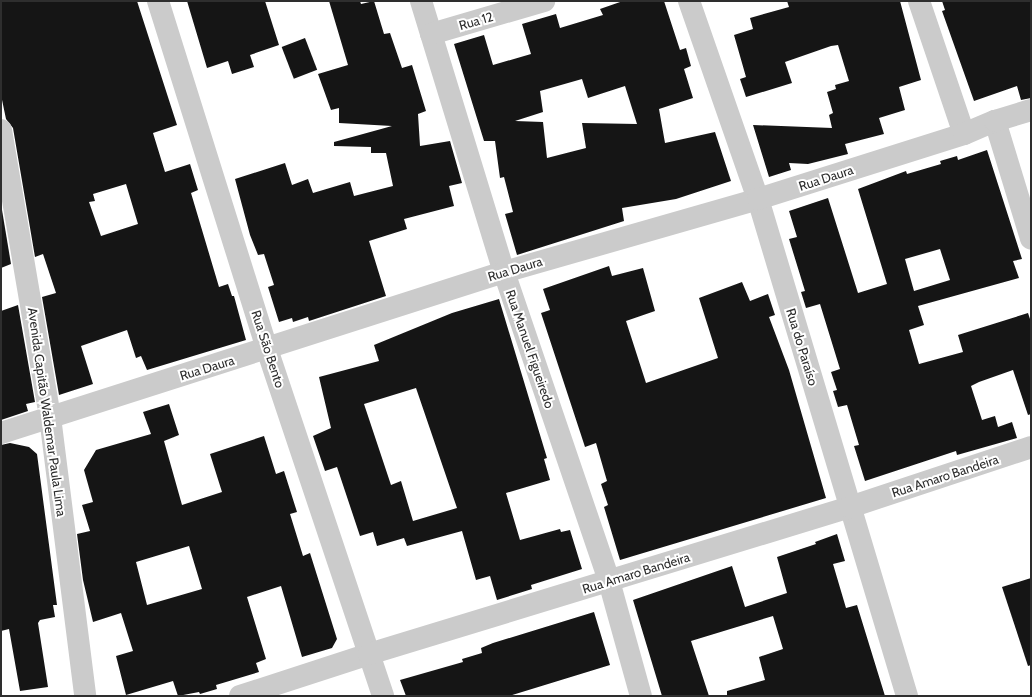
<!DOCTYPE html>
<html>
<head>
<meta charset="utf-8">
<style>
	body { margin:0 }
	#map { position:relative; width:1032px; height:697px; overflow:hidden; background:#fff; font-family:Cabin,sans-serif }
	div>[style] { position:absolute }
	.building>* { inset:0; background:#151515; transform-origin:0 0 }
	.minor>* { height:22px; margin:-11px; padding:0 11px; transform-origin:11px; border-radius:11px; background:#cbcbcb }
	span { translate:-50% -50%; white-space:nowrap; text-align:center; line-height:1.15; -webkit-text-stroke:4px #fff; paint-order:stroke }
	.street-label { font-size:13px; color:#2e2e2e }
	.frame { position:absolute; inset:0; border:2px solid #2e2e2e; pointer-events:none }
</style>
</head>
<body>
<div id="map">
	<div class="building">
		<i style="clip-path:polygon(evenodd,1px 1px,137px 1px,177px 125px,153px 133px,165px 172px,190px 164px,198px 190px,191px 193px,219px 287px,228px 284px,232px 296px,234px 296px,246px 340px,147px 370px,141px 356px,136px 358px,127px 330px,81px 346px,93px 384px,59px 395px,42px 297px,56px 293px,43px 254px,35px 257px,13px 128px,6px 119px,1px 95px,1px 1px,126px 184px,138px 224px,101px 236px,89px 202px,95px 201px,93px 194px,126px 184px)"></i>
		<i style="clip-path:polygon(187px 1px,265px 1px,279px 45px,250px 55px,254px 67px,232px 74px,228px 61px,207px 68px)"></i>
		<i style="clip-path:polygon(329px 1px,360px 1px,361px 4px,374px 1px,384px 34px,390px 33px,402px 68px,412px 65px,426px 111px,418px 114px,420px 146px,450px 141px,462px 183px,449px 186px,454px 206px,404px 219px,407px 229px,369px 241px,386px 296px,309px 321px,308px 317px,293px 322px,292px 318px,279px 322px,268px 287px,274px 285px,264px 254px,258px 255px,250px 235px,235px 179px,285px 163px,292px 185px,308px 179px,313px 193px,350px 182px,354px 196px,393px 186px,386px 153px,371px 153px,371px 147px,334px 146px,334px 142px,392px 126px,339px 123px,339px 108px,331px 110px,318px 74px,348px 65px)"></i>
		<i style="clip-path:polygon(evenodd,623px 1px,664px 1px,680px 50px,686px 48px,691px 66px,684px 69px,693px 98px,659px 109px,665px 143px,715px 132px,731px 181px,676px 199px,622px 208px,624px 221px,517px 255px,505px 214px,513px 212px,504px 177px,500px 178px,495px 141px,484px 141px,454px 44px,484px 35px,493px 65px,531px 54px,522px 24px,556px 14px,560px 28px,603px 15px,600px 9px,623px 1px,582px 79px,588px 98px,625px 86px,637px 124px,582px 123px,586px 148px,547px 158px,543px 122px,515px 121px,543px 112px,540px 91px,582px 79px)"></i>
		<i style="clip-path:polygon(787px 1px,900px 1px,921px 80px,899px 87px,905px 110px,879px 118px,884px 134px,845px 144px,848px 154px,808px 164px,789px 163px,791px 170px,769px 177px,753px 125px,832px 128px,829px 115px,833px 113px,827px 92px,836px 89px,835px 85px,849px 81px,838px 45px,831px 46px,785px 62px,792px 83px,746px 97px,740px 79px,746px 77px,734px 35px,753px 29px,750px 18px,789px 7px)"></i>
		<i style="clip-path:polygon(942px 1px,1031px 1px,1031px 98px,1021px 100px,1017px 86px,974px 101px,942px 11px,945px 10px)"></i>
		<i style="left:305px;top:38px;width:34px;height:25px;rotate:69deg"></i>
		<i style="clip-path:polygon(evenodd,987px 150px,1022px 259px,1013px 261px,1019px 278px,918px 306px,924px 325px,909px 330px,919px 364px,963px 352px,958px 335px,1028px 313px,1031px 322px,1031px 414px,1028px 415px,1013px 370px,979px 382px,971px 386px,982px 420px,995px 416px,998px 427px,1012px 422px,1017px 438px,957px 455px,956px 451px,865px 481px,854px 446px,859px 445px,847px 405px,838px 407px,833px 391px,837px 390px,831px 372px,840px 369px,820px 304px,806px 308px,801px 292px,805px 291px,789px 239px,797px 237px,789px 211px,828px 198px,858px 293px,887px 284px,858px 189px,906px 171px,907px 174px,941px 164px,940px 161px,957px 156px,958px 160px,987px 150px,940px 249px,950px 280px,914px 291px,905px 259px,940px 249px)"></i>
		<i style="clip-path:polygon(1px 204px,11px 264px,1px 268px)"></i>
		<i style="clip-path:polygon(609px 266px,612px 276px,643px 268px,655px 311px,626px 321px,646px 383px,718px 358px,699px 298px,742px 282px,750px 301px,768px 294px,775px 315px,769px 317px,789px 370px,826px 498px,620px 560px,604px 507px,608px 505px,601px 484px,607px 481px,596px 443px,585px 447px,541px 313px,550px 310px,543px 289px)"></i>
		<i style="clip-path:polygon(evenodd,499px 299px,547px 458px,544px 459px,550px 480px,506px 493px,520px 540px,560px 529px,561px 532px,570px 530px,582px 569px,531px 585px,532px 589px,497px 600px,490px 576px,476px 580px,462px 531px,407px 546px,404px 538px,377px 546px,373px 532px,360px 536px,337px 467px,325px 471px,313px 436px,331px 428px,319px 377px,379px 361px,374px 345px,452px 313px,499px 299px,416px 388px,457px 508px,413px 521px,401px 481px,391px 485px,364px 404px,416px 388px)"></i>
		<i style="clip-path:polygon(18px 305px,35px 402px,26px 404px,28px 411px,1px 420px,1px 311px)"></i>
		<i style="clip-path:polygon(evenodd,169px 404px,179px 435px,164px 441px,182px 505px,222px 492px,210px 454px,264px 436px,276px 474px,284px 471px,297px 512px,290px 514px,303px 556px,310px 553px,337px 639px,332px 648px,302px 657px,281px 586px,247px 597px,266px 659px,256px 663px,259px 672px,216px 685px,217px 689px,200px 694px,199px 692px,178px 696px,173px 681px,126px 695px,116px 656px,133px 651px,121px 613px,93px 622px,83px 580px,77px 534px,90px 531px,82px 505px,93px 502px,84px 470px,96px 450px,151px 434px,143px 412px,169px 404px,189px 546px,202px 589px,147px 605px,136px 562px,189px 546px)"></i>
		<i style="clip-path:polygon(10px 443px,29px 447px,37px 454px,57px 605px,53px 605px,55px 617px,40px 620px,38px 623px,48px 687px,20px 691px,9px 629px,1px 631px,1px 445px)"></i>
		<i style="clip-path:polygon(837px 534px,845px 561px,833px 564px,846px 608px,857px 605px,885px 696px,727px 696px,727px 691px,765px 680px,759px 657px,783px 649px,773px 616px,691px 641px,709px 696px,662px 696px,633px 600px,732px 566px,745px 607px,787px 593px,777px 557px,816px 544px,815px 542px)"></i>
		<i style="clip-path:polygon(1031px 578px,1031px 665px,1028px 666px,1002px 587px)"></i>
		<i style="clip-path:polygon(594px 612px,610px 665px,509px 696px,406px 696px,400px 680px,463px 662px,462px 659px,482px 653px,481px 648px,493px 643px)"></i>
	</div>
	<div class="minor">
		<i style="left:158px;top:1px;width:365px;rotate:72.6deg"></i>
		<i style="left:267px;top:349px;width:366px;rotate:71.5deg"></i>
		<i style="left:421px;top:1px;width:283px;rotate:73deg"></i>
		<i style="left:504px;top:272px;width:326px;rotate:71.2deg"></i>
		<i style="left:609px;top:581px;width:119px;rotate:74.5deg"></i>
		<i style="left:689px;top:1px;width:210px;rotate:70.8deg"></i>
		<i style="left:758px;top:199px;width:519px;rotate:73.31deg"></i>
		<i style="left:919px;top:1px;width:140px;rotate:71.3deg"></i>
		<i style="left:431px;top:34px;width:118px;rotate:-16.3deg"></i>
		<i style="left:995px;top:121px;width:123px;rotate:73deg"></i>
		<i style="left:1px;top:130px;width:291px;rotate:80.3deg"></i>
		<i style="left:50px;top:417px;width:281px;rotate:82.8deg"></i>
		<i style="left:1px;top:433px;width:528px;rotate:-17.75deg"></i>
		<i style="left:504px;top:272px;width:264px;rotate:-16deg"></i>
		<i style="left:758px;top:199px;width:216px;rotate:-17.5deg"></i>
		<i style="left:964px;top:134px;width:34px;rotate:-23deg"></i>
		<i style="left:995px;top:121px;width:38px;rotate:-17deg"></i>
		<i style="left:240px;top:696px;width:136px;rotate:-18deg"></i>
		<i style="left:369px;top:654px;width:503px;rotate:-16.99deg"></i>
		<i style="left:850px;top:507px;width:191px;rotate:-18.3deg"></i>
	</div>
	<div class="street-label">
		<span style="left:476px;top:21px;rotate:-16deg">Rua 12</span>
		<span style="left:826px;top:178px;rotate:-18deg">Rua Daura</span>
		<span style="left:515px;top:269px;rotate:-17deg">Rua Daura</span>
		<span style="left:802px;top:347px;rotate:73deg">Rua do Paraíso</span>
		<span style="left:268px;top:349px;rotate:72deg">Rua São Bento</span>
		<span style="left:530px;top:349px;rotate:71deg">Rua Manuel Figueiredo</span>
		<span style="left:207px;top:368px;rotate:-17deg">Rua Daura</span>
		<span style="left:47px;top:412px;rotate:82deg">Avenida Capitão Waldemar Paula Lima</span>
		<span style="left:945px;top:476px;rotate:-18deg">Rua Amaro Bandeira</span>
		<span style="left:636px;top:573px;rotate:-17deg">Rua Amaro Bandeira</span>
	</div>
	<div class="frame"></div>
</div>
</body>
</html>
